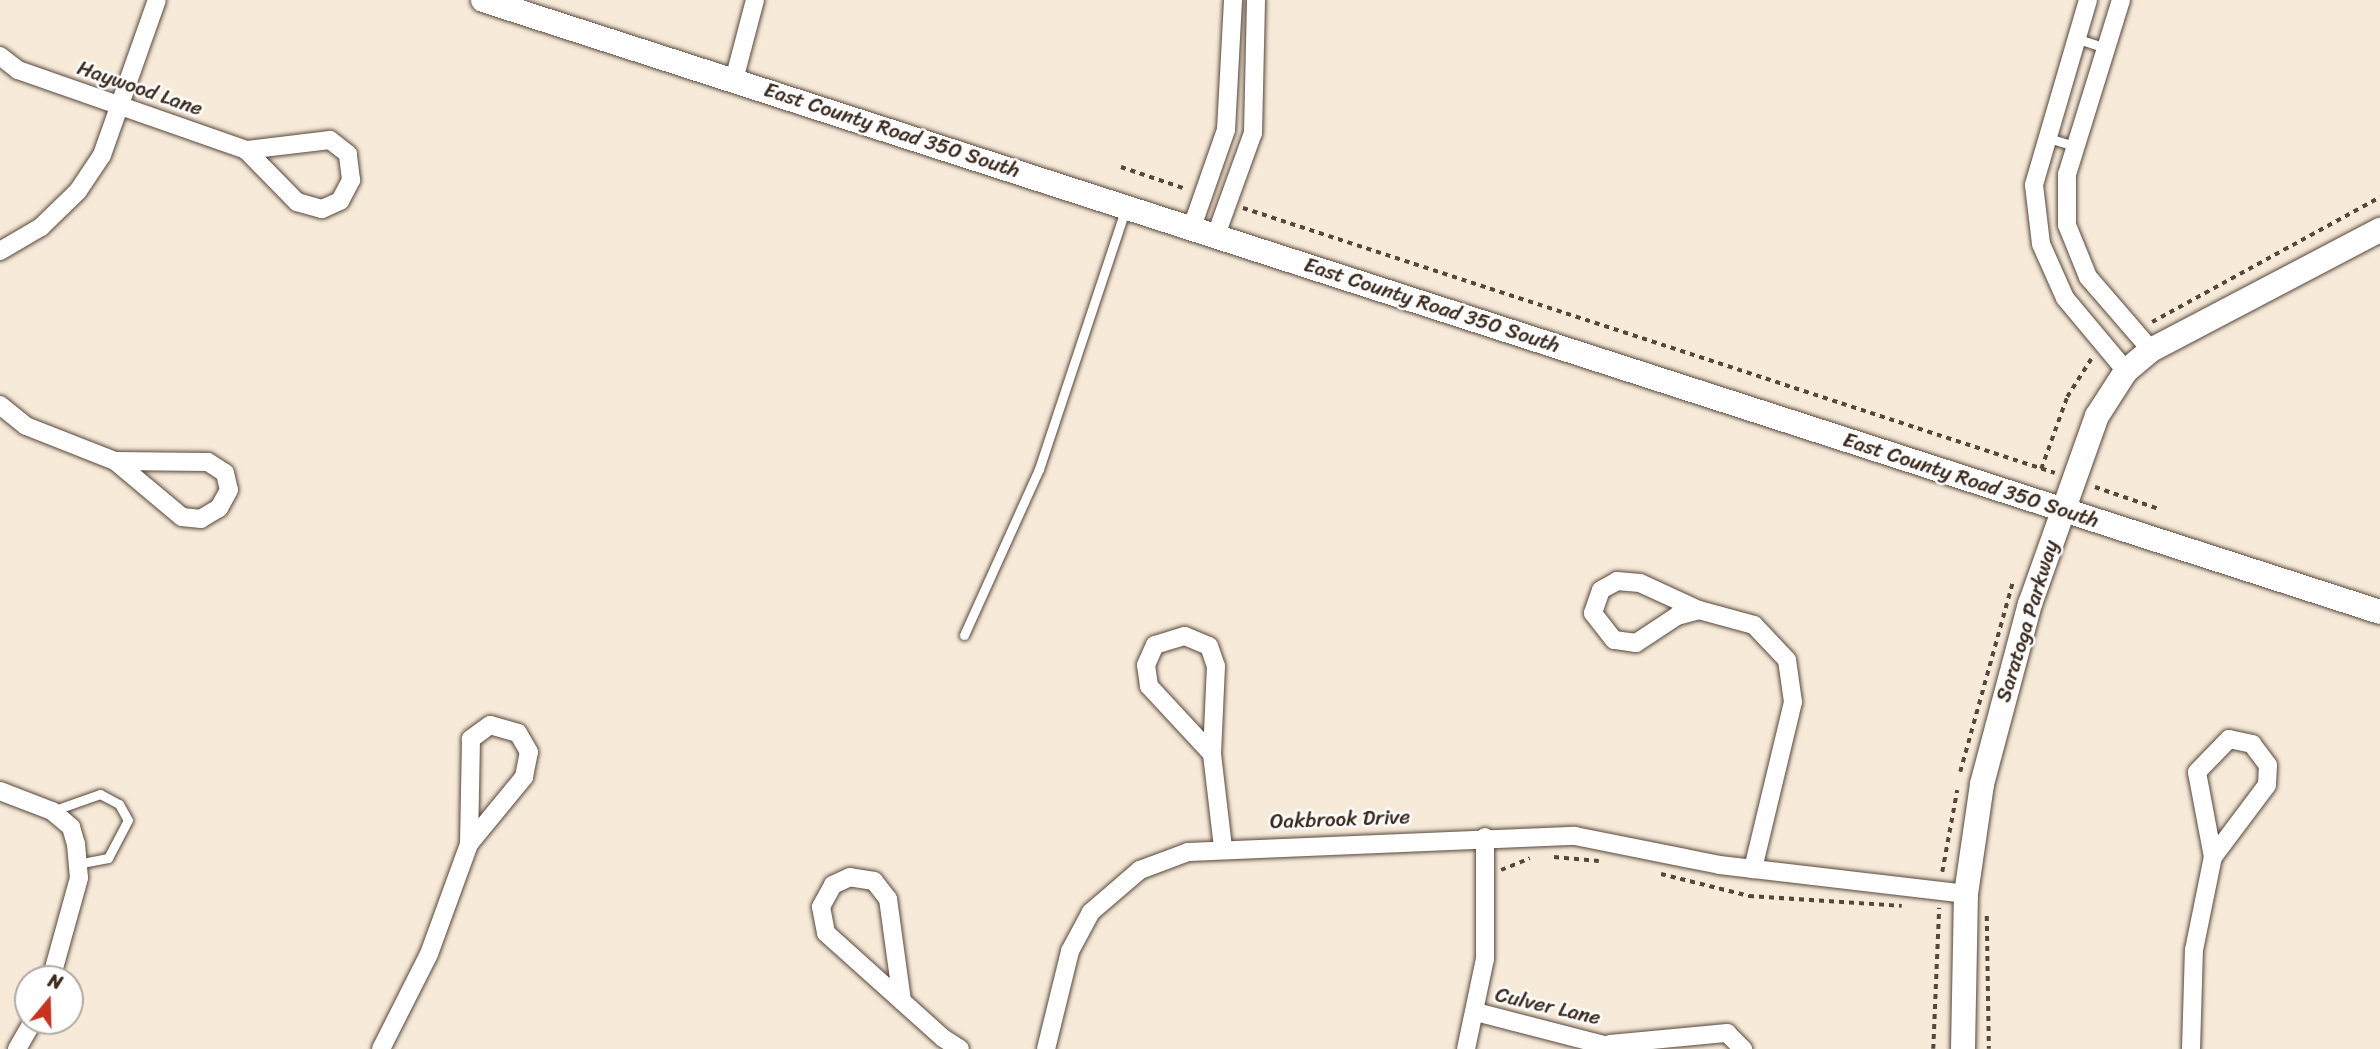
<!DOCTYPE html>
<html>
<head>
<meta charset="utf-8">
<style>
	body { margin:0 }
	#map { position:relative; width:2380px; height:1049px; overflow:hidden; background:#f7ead9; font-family:Sriracha,sans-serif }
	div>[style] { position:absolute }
	.path>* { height:3.5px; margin-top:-1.75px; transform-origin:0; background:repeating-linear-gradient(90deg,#57473a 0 5px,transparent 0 10px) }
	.roads { filter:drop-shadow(0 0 2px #57473a) drop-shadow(0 0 2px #57473a) }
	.lane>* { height:9px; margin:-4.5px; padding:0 4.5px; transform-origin:4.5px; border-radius:4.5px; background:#fff }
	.street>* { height:18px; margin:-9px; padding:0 9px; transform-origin:9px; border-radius:9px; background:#fff }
	.secondary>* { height:24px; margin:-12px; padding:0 12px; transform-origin:12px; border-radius:12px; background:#fff }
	span { translate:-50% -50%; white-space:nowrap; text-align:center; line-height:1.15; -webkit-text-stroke:5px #fff; paint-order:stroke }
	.street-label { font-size:21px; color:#3b2a1e }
	.north { position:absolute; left:14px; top:965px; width:70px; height:70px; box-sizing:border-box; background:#fff; border:2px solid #b1aaa5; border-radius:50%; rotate:19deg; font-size:19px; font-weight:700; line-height:28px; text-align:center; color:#3b2a1e }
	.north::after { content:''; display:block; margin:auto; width:24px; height:32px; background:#c8321e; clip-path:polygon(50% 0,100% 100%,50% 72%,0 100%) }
</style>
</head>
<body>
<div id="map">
	<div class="path">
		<i style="left:1121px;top:167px;width:69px;rotate:18.7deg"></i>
		<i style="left:1243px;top:208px;width:854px;rotate:18.07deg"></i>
		<i style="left:2152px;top:322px;width:260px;rotate:-28.7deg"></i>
		<i style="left:2041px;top:469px;width:77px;rotate:-70.1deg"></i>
		<i style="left:2067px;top:397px;width:45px;rotate:-57.7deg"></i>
		<i style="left:2095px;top:487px;width:68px;rotate:19deg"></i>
		<i style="left:1960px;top:772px;width:198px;rotate:-74.5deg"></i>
		<i style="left:1554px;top:857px;width:45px;rotate:5.1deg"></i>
		<i style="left:1501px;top:870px;width:31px;rotate:-22deg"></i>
		<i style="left:1942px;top:872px;width:83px;rotate:-79.6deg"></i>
		<i style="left:1661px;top:874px;width:91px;rotate:14deg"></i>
		<i style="left:1749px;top:896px;width:153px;rotate:3.7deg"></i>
		<i style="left:1987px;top:916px;width:133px;rotate:89.1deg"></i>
		<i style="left:1933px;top:1049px;width:141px;rotate:-87.6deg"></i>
	</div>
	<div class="roads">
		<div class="lane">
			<i style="left:2075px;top:38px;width:32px;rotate:18deg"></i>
			<i style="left:2045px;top:137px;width:30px;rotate:17deg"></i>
			<i style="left:964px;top:635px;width:182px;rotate:-65.7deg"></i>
			<i style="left:1039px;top:469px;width:275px;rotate:-71.6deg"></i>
			<i style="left:52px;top:811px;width:51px;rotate:-19.5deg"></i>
			<i style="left:100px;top:794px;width:21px;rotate:28deg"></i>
			<i style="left:119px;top:804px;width:18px;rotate:61deg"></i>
			<i style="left:128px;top:820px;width:43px;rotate:117.8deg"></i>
			<i style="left:108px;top:858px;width:31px;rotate:169deg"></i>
		</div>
		<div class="street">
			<i style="left:2088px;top:0;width:193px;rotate:106.3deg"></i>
			<i style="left:2034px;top:185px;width:59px;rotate:83.2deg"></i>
			<i style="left:2041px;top:244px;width:59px;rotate:66deg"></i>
			<i style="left:2065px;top:298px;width:95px;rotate:50.1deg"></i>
			<i style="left:2121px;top:0;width:182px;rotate:107.2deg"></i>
			<i style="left:2067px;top:174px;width:51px;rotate:90deg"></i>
			<i style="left:2067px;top:225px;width:56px;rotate:68deg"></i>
			<i style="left:2088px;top:277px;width:96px;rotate:49.2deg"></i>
			<i style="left:0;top:56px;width:23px;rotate:38deg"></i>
			<i style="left:18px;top:70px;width:242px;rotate:19.3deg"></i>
			<i style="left:246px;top:150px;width:73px;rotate:45.6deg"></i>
			<i style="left:297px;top:202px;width:26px;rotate:16deg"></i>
			<i style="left:322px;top:209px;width:20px;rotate:-24deg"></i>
			<i style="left:340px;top:201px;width:24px;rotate:-62deg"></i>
			<i style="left:351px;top:180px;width:26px;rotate:-97deg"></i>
			<i style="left:348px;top:154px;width:23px;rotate:-142deg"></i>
			<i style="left:330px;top:140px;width:85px;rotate:173.2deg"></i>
			<i style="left:734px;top:80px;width:83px;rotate:-75.3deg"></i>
			<i style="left:1192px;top:227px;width:103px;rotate:-70.7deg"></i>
			<i style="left:1226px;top:130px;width:130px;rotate:-86.9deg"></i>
			<i style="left:1216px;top:235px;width:109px;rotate:-70.1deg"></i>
			<i style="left:1253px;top:133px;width:133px;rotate:-88.7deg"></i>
			<i style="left:0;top:251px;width:48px;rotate:-30.3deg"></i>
			<i style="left:41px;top:227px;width:52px;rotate:-44.2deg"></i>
			<i style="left:78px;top:191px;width:43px;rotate:-56.3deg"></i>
			<i style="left:102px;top:155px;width:164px;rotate:-70.5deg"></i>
			<i style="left:0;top:405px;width:33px;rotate:39deg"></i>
			<i style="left:26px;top:426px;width:96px;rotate:21.5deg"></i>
			<i style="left:115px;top:461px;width:93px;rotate:0.6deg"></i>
			<i style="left:208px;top:462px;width:20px;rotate:33deg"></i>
			<i style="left:225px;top:473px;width:17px;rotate:77deg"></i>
			<i style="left:229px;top:490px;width:21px;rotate:119deg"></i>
			<i style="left:219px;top:508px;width:21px;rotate:149deg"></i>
			<i style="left:201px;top:519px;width:19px;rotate:-174deg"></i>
			<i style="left:182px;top:517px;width:87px;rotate:-140.1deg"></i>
			<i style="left:1699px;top:610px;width:23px;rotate:165deg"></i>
			<i style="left:1677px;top:616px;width:49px;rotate:146.6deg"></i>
			<i style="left:1636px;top:643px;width:22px;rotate:-172deg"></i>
			<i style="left:1614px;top:640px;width:34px;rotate:-128deg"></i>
			<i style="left:1593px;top:613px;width:24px;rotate:-71deg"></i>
			<i style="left:1601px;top:590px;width:18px;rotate:-29deg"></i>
			<i style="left:1617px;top:581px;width:23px;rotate:5deg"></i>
			<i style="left:1640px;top:583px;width:65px;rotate:24.6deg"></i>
			<i style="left:1699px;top:610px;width:57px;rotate:15.3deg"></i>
			<i style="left:1754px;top:625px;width:48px;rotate:46.7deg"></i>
			<i style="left:1787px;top:660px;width:42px;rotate:81.9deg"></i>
			<i style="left:1793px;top:702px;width:172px;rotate:103.5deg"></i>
			<i style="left:1212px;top:754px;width:93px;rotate:-132.8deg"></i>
			<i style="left:1149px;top:686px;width:21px;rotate:-98deg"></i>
			<i style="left:1146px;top:665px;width:22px;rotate:-66deg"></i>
			<i style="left:1155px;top:645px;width:31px;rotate:-17deg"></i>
			<i style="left:1185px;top:636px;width:26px;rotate:23deg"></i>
			<i style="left:1209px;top:646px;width:21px;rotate:71deg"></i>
			<i style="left:1216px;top:666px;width:88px;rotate:92.6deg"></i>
			<i style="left:1212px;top:754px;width:94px;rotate:83.3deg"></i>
			<i style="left:0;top:791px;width:56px;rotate:21deg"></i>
			<i style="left:52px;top:811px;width:25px;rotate:40deg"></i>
			<i style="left:71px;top:827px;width:18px;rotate:74deg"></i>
			<i style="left:76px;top:844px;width:34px;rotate:85deg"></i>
			<i style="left:79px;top:878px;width:105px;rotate:105.5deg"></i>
			<i style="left:902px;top:1001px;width:103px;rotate:-97.8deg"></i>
			<i style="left:888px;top:899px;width:23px;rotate:-128deg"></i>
			<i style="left:874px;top:881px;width:24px;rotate:-171deg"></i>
			<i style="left:850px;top:877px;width:19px;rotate:155deg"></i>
			<i style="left:833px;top:885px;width:25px;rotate:119deg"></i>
			<i style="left:821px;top:907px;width:26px;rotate:79deg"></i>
			<i style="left:826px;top:933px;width:157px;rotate:41.9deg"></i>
			<i style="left:943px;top:1038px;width:20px;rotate:33deg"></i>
			<i style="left:1476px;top:1012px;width:148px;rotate:14.5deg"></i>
			<i style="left:1610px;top:1044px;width:118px;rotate:-5.4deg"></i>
			<i style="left:1727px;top:1033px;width:23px;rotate:45deg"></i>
			<i style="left:17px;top:1049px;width:32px;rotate:-60deg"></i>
			<i style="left:381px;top:1049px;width:106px;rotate:-63.2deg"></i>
			<i style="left:429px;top:954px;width:117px;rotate:-70deg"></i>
			<i style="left:469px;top:844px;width:87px;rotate:-50.6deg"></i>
			<i style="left:524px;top:777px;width:25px;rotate:-79deg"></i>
			<i style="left:529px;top:752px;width:22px;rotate:-120deg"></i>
			<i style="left:518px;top:733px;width:29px;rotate:-164deg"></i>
			<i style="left:490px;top:725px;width:24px;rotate:144deg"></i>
			<i style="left:471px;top:739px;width:105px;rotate:91.1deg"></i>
			<i style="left:1046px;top:1049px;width:101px;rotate:-76.2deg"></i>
			<i style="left:1070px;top:951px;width:44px;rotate:-61.7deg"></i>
			<i style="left:1091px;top:912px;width:65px;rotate:-40.6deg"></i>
			<i style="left:1140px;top:870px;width:51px;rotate:-20.6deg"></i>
			<i style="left:1188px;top:852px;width:387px;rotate:-2.4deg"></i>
			<i style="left:1575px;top:836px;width:148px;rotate:11.3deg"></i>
			<i style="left:1720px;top:865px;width:248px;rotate:6.7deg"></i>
			<i style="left:1466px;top:1049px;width:92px;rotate:-78.1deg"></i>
			<i style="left:1485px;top:959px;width:122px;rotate:-90deg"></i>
			<i style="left:2191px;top:1049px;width:99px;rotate:-88.3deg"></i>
			<i style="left:2194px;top:950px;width:95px;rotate:-78.5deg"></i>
			<i style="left:2213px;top:857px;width:86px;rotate:-100.7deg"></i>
			<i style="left:2197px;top:772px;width:46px;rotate:-45.9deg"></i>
			<i style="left:2229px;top:739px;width:24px;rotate:12deg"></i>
			<i style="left:2252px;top:744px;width:26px;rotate:53deg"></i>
			<i style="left:2268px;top:765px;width:20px;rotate:93deg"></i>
			<i style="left:2267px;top:785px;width:90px;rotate:126.9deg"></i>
		</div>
		<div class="secondary">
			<i style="left:483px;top:0;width:1993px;rotate:17.88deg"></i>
			<i style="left:1963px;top:1049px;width:155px;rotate:-88.9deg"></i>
			<i style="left:1966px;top:894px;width:111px;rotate:-81.7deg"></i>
			<i style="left:1982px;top:784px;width:186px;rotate:-75.1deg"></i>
			<i style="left:2030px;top:604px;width:200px;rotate:-70.4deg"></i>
			<i style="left:2097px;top:416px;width:54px;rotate:-57.2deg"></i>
			<i style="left:2126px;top:371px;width:33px;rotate:-40deg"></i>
			<i style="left:2151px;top:350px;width:259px;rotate:-27.7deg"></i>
		</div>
	</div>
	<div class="street-label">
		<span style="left:140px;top:88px;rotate:19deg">Haywood Lane</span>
		<span style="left:892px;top:130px;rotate:18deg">East County Road 350 South</span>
		<span style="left:1432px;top:305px;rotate:18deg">East County Road 350 South</span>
		<span style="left:1971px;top:480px;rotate:18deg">East County Road 350 South</span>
		<span style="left:2027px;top:621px;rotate:-73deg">Saratoga Parkway</span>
		<span style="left:1340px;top:819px;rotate:-2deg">Oakbrook Drive</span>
		<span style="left:1548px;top:1006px;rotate:13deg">Culver Lane</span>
	</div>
	<div class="north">N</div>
</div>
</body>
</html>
